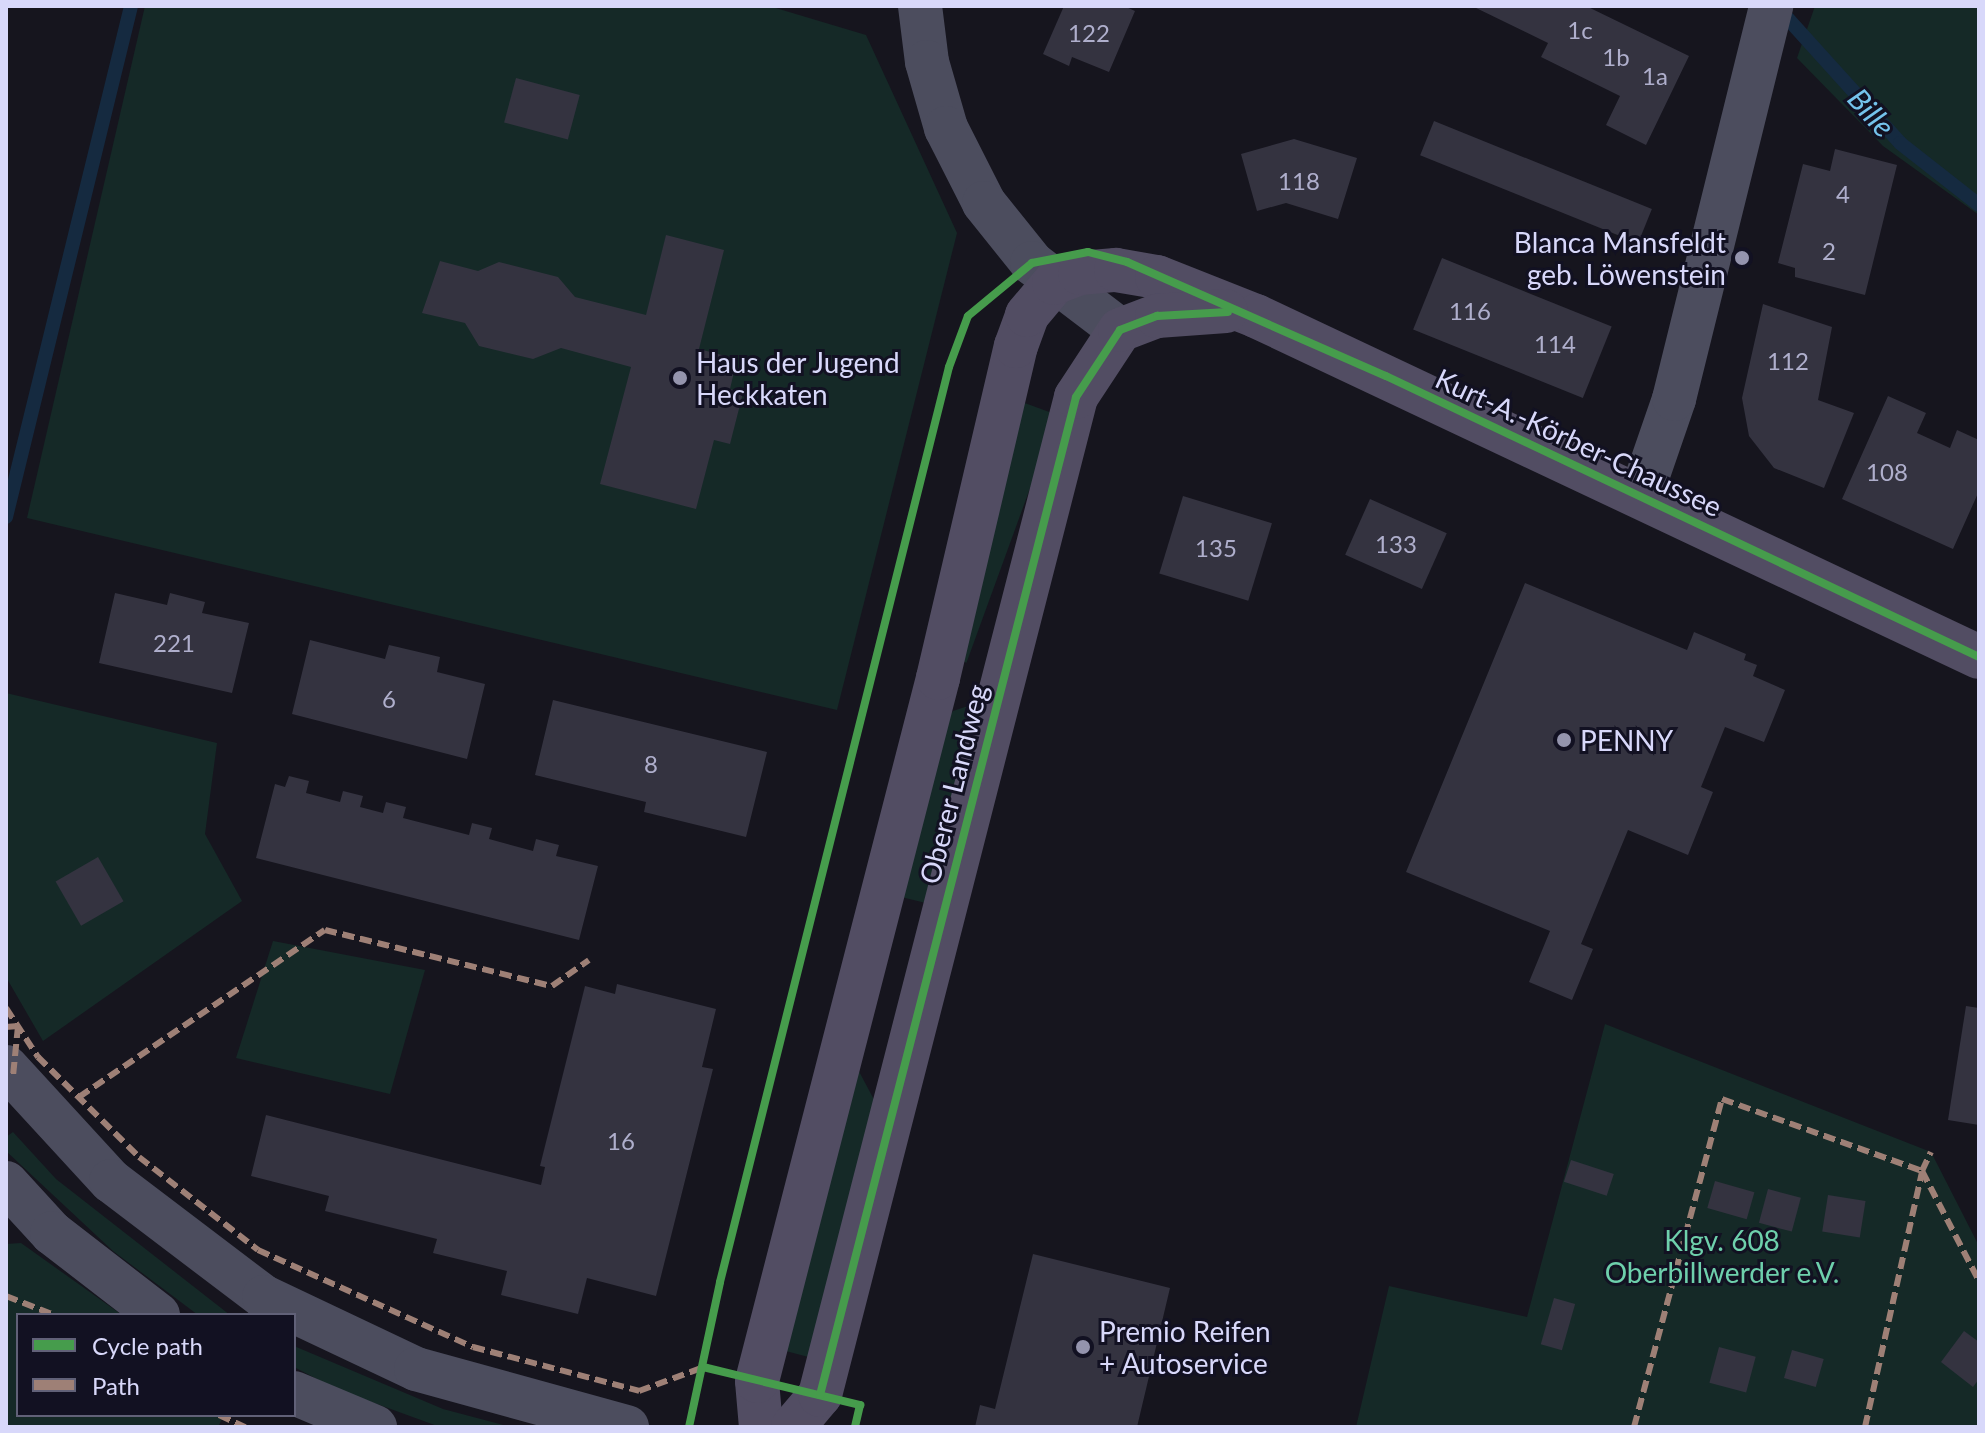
<!DOCTYPE html>
<html>
<head>
<meta charset="utf-8">
<style>
	body { margin:0 }
	#map { position:relative; width:1985px; height:1433px; overflow:hidden; background:#16151e; font-family:Lato,sans-serif }
	div>[style] { position:absolute }
	.green>* { inset:0; background:#152927; transform-origin:0 0 }
	.stream>* { height:14px; margin:-7px; padding:0 7px; transform-origin:7px; border-radius:7px; background:#152a40 }
	.building>* { inset:0; background:#343340; transform-origin:0 0 }
	.minor>* { height:44px; margin:-22px; padding:0 22px; transform-origin:22px; border-radius:22px; background:#4c4d5e }
	.major>* { height:44px; margin:-22px; padding:0 22px; transform-origin:22px; border-radius:22px; background:#524d63 }
	.quiet>* { height:6px; margin-top:-3px; transform-origin:0; background:repeating-linear-gradient(90deg,#9e8076 0 12px,transparent 0 18px) }
	.cycleway>* { height:8px; margin:-4px; padding:0 4px; transform-origin:4px; border-radius:4px; background:#469c4c }
	.dots>* { width:22px; height:22px; translate:-50% -50%; box-sizing:border-box; border:4px solid #121122; border-radius:50% }
	span { translate:-50% -50%; white-space:nowrap; text-align:center; line-height:1.15; -webkit-text-stroke:6px #121122; paint-order:stroke }
	.number-label { font-size:24px; color:#afafcc }
	.number-label span { -webkit-text-stroke-width:0 }
	.poi-label { font-size:28px; color:#d8d8fa }
	.right { translate:-100% -50%; text-align:right }
	.left { translate:0 -50%; text-align:left }
	.street-label { font-size:28px; color:#d8d8fa }
	.park-label { font-size:28px; color:#6ed0ac }
	.water-label { font-size:30px; color:#74c3ec; font-style:italic }
	.frame { position:absolute; inset:0; border:8px solid #d8d8fa; pointer-events:none }
	.legend { position:absolute; left:16px; top:1313px; width:280px; height:104px; box-sizing:border-box; background:#121122; border:2px solid #616178; margin:0; padding:10px 14px; list-style:none; font-size:24px; color:#d8d8fa }
	.legend li { display:flex; align-items:center; gap:16px; height:40px }
	.legend b { width:40px; border:2px solid #616178 }
</style>
</head>
<body>
<div id="map">
	<div class="green">
		<i style="clip-path:polygon(145px 6px,769px 6px,866px 35px,957px 233px,837px 710px,27px 518px)"></i>
		<i style="clip-path:polygon(1815px 6px,1979px 6px,1979px 215px,1883px 146px,1797px 58px)"></i>
		<i style="left:1022px;top:402px;width:37px;height:264px;rotate:20deg"></i>
		<i style="clip-path:polygon(6px 693px,217px 743px,205px 834px,242px 901px,43px 1041px,6px 977px)"></i>
		<i style="clip-path:polygon(968px 706px,975px 718px,930px 904px,897px 896px,941px 727px,953px 711px)"></i>
		<i style="clip-path:polygon(273px 941px,425px 970px,390px 1094px,236px 1058px)"></i>
		<i style="clip-path:polygon(1605px 1024px,1931px 1152px,1979px 1246px,1979px 1427px,1356px 1427px,1389px 1286px,1527px 1317px)"></i>
		<i style="clip-path:polygon(854px 1062px,879px 1109px,816px 1359px,782px 1350px)"></i>
		<i style="clip-path:polygon(13px 1132px,56px 1179px,230px 1315px,198px 1315px,113px 1251px,6px 1151px,6px 1137px)"></i>
		<i style="clip-path:polygon(21px 1243px,122px 1315px,18px 1315px,18px 1415px,224px 1415px,218px 1427px,6px 1427px,6px 1244px)"></i>
		<i style="clip-path:polygon(294px 1346px,443px 1409px,511px 1427px,440px 1427px,336px 1389px,294px 1367px)"></i>
	</div>
	<div class="stream">
		<i style="left:1780px;top:10px;width:179px;rotate:47.9deg"></i>
		<i style="left:1900px;top:143px;width:100px;rotate:38.1deg"></i>
		<i style="left:6px;top:517px;width:526px;rotate:-76.25deg"></i>
	</div>
	<div class="building">
		<i style="clip-path:polygon(1064px 6px,1124px 6px,1135px 11px,1109px 72px,1072px 57px,1069px 66px,1043px 54px)"></i>
		<i style="clip-path:polygon(1472px 6px,1586px 6px,1689px 56px,1646px 145px,1606px 125px,1620px 96px,1541px 57px,1548px 43px)"></i>
		<i style="left:516px;top:78px;width:66px;height:46px;rotate:15deg"></i>
		<i style="left:1434px;top:121px;width:235px;height:37px;rotate:22deg"></i>
		<i style="clip-path:polygon(1294px 139px,1357px 158px,1338px 219px,1286px 203px,1257px 211px,1241px 154px)"></i>
		<i style="clip-path:polygon(1835px 149px,1897px 165px,1865px 295px,1795px 277px,1795px 268px,1778px 263px,1803px 164px,1830px 171px)"></i>
		<i style="clip-path:polygon(666px 235px,724px 250px,699px 349px,737px 359px,730px 389px,743px 393px,730px 444px,714px 440px,696px 509px,600px 484px,631px 367px,561px 348px,533px 359px,479px 346px,465px 323px,422px 313px,440px 261px,478px 271px,499px 262px,558px 277px,575px 297px,646px 315px)"></i>
		<i style="left:1442px;top:258px;width:183px;height:77px;rotate:22deg"></i>
		<i style="clip-path:polygon(1763px 304px,1832px 327px,1818px 400px,1854px 413px,1824px 488px,1774px 468px,1749px 436px,1742px 398px)"></i>
		<i style="clip-path:polygon(1888px 396px,1926px 413px,1917px 433px,1950px 448px,1957px 430px,1979px 440px,1979px 491px,1953px 549px,1842px 499px)"></i>
		<i style="left:1183px;top:496px;width:93px;height:81px;rotate:17deg"></i>
		<i style="left:1370px;top:499px;width:84px;height:61px;rotate:24deg"></i>
		<i style="clip-path:polygon(1525px 583px,1687px 650px,1694px 632px,1746px 654px,1744px 660px,1757px 665px,1753px 676px,1785px 690px,1764px 742px,1725px 727px,1701px 787px,1713px 792px,1688px 855px,1628px 830px,1581px 944px,1593px 949px,1572px 1000px,1529px 982px,1550px 931px,1406px 872px)"></i>
		<i style="clip-path:polygon(115px 593px,167px 605px,170px 593px,205px 602px,202px 613px,249px 623px,232px 693px,99px 663px)"></i>
		<i style="clip-path:polygon(310px 640px,385px 659px,389px 645px,440px 657px,437px 672px,485px 684px,467px 759px,292px 714px)"></i>
		<i style="clip-path:polygon(553px 700px,767px 752px,746px 837px,644px 812px,646px 802px,535px 775px)"></i>
		<i style="clip-path:polygon(289px 776px,309px 781px,306px 793px,340px 802px,343px 791px,363px 796px,360px 807px,383px 813px,386px 802px,406px 807px,403px 818px,469px 835px,472px 823px,492px 828px,489px 839px,533px 851px,536px 839px,559px 845px,556px 856px,598px 866px,579px 940px,256px 858px,275px 784px,285px 787px)"></i>
		<i style="left:98px;top:857px;width:51px;height:49px;rotate:60deg"></i>
		<i style="clip-path:polygon(617px 984px,716px 1009px,702px 1067px,713px 1069px,656px 1296px,587px 1278px,578px 1314px,501px 1295px,507px 1271px,433px 1253px,437px 1239px,325px 1211px,329px 1196px,251px 1176px,266px 1115px,541px 1185px,545px 1167px,540px 1166px,585px 986px,615px 994px)"></i>
		<i style="clip-path:polygon(1966px 1006px,1979px 1008px,1979px 1125px,1948px 1120px)"></i>
		<i style="left:1571px;top:1160px;width:45px;height:23px;rotate:18deg"></i>
		<i style="left:1715px;top:1181px;width:41px;height:28px;rotate:16deg"></i>
		<i style="left:1768px;top:1189px;width:34px;height:35px;rotate:15deg"></i>
		<i style="left:1828px;top:1195px;width:38px;height:37px;rotate:9deg"></i>
		<i style="clip-path:polygon(1033px 1254px,1170px 1288px,1137px 1427px,975px 1427px,980px 1405px,995px 1409px)"></i>
		<i style="left:1554px;top:1298px;width:22px;height:48px;rotate:16deg"></i>
		<i style="clip-path:polygon(1964px 1331px,1979px 1342px,1979px 1379px,1973px 1387px,1941px 1362px)"></i>
		<i style="left:1719px;top:1347px;width:38px;height:37px;rotate:15deg"></i>
		<i style="left:1792px;top:1350px;width:33px;height:29px;rotate:16deg"></i>
	</div>
	<div class="minor">
		<i style="left:920px;top:6px;width:56px;rotate:82.9deg"></i>
		<i style="left:927px;top:62px;width:69px;rotate:73.9deg"></i>
		<i style="left:946px;top:128px;width:84px;rotate:63.1deg"></i>
		<i style="left:984px;top:203px;width:77px;rotate:51.3deg"></i>
		<i style="left:1032px;top:263px;width:111px;rotate:37.3deg"></i>
		<i style="left:1641px;top:495px;width:102px;rotate:-71deg"></i>
		<i style="left:1674px;top:399px;width:405px;rotate:-76.1deg"></i>
		<i style="left:6px;top:1067px;width:155px;rotate:47.4deg"></i>
		<i style="left:111px;top:1181px;width:192px;rotate:37.2deg"></i>
		<i style="left:264px;top:1297px;width:168px;rotate:25.3deg"></i>
		<i style="left:416px;top:1369px;width:219px;rotate:15.4deg"></i>
		<i style="left:6px;top:1183px;width:68px;rotate:47.4deg"></i>
		<i style="left:52px;top:1233px;width:134px;rotate:37.7deg"></i>
		<i style="left:294px;top:1393px;width:88px;rotate:22.8deg"></i>
	</div>
	<div class="major">
		<i style="left:761px;top:1427px;width:46px;rotate:-95deg"></i>
		<i style="left:757px;top:1381px;width:726px;rotate:-75.56deg"></i>
		<i style="left:938px;top:678px;width:341px;rotate:-76.8deg"></i>
		<i style="left:1016px;top:346px;width:33px;rotate:-70deg"></i>
		<i style="left:1027px;top:315px;width:42px;rotate:-49.8deg"></i>
		<i style="left:1054px;top:283px;width:28px;rotate:-21deg"></i>
		<i style="left:1080px;top:273px;width:36px;rotate:-5deg"></i>
		<i style="left:1116px;top:270px;width:42px;rotate:9.7deg"></i>
		<i style="left:1157px;top:277px;width:106px;rotate:21.5deg"></i>
		<i style="left:1256px;top:316px;width:799px;rotate:25.25deg"></i>
		<i style="left:793px;top:1427px;width:42px;rotate:-49.8deg"></i>
		<i style="left:820px;top:1395px;width:1030px;rotate:-75.61deg"></i>
		<i style="left:1076px;top:397px;width:80px;rotate:-56.7deg"></i>
		<i style="left:1120px;top:330px;width:40px;rotate:-21deg"></i>
		<i style="left:1157px;top:316px;width:69px;rotate:-4.1deg"></i>
	</div>
	<div class="quiet">
		<i style="left:6px;top:1008px;width:59px;rotate:56.9deg"></i>
		<i style="left:38px;top:1057px;width:142px;rotate:44.7deg"></i>
		<i style="left:139px;top:1157px;width:151px;rotate:38deg"></i>
		<i style="left:258px;top:1250px;width:236px;rotate:24.3deg"></i>
		<i style="left:473px;top:1347px;width:172px;rotate:14.8deg"></i>
		<i style="left:639px;top:1391px;width:69px;rotate:-20.3deg"></i>
		<i style="left:6px;top:1027px;width:12px;rotate:-5deg"></i>
		<i style="left:18px;top:1026px;width:50px;rotate:95.7deg"></i>
		<i style="left:79px;top:1097px;width:297px;rotate:-34.2deg"></i>
		<i style="left:325px;top:930px;width:234px;rotate:13.9deg"></i>
		<i style="left:552px;top:986px;width:45px;rotate:-35.1deg"></i>
		<i style="left:6px;top:1296px;width:52px;rotate:21.6deg"></i>
		<i style="left:219px;top:1415px;width:29px;rotate:25deg"></i>
		<i style="left:1634px;top:1427px;width:340px;rotate:-75deg"></i>
		<i style="left:1722px;top:1099px;width:213px;rotate:19.8deg"></i>
		<i style="left:1922px;top:1171px;width:124px;rotate:62.6deg"></i>
		<i style="left:1865px;top:1427px;width:262px;rotate:-77.4deg"></i>
		<i style="left:1922px;top:1171px;width:21px;rotate:-65deg"></i>
	</div>
	<div class="cycleway">
		<i style="left:703px;top:1367px;width:162px;rotate:13.6deg"></i>
		<i style="left:860px;top:1405px;width:23px;rotate:103deg"></i>
		<i style="left:820px;top:1395px;width:1030px;rotate:-75.61deg"></i>
		<i style="left:1076px;top:397px;width:80px;rotate:-56.7deg"></i>
		<i style="left:1120px;top:330px;width:40px;rotate:-21deg"></i>
		<i style="left:1157px;top:316px;width:71px;rotate:-3.2deg"></i>
		<i style="left:689px;top:1427px;width:148px;rotate:-77.9deg"></i>
		<i style="left:720px;top:1282px;width:943px;rotate:-75.95deg"></i>
		<i style="left:949px;top:367px;width:54px;rotate:-69.6deg"></i>
		<i style="left:968px;top:316px;width:83px;rotate:-39.6deg"></i>
		<i style="left:1032px;top:263px;width:57px;rotate:-11.1deg"></i>
		<i style="left:1088px;top:252px;width:40px;rotate:14.4deg"></i>
		<i style="left:1127px;top:262px;width:283px;rotate:23.8deg"></i>
		<i style="left:1386px;top:376px;width:656px;rotate:25.35deg"></i>
	</div>
	<div class="dots">
		<i style="left:1742px;top:258px;background:#9494ad"></i>
		<i style="left:680px;top:378px;background:#9494ad"></i>
		<i style="left:1564px;top:740px;background:#9494ad"></i>
		<i style="left:1083px;top:1347px;background:#9494ad"></i>
	</div>
	<div class="number-label">
		<span style="left:1580px;top:30px">1c</span>
		<span style="left:1089px;top:33px">122</span>
		<span style="left:1616px;top:57px">1b</span>
		<span style="left:1655px;top:76px">1a</span>
		<span style="left:1299px;top:181px">118</span>
		<span style="left:1843px;top:194px">4</span>
		<span style="left:1829px;top:251px">2</span>
		<span style="left:1470px;top:311px">116</span>
		<span style="left:1555px;top:344px">114</span>
		<span style="left:1788px;top:361px">112</span>
		<span style="left:1887px;top:472px">108</span>
		<span style="left:1396px;top:544px">133</span>
		<span style="left:1216px;top:548px">135</span>
		<span style="left:174px;top:643px">221</span>
		<span style="left:389px;top:699px">6</span>
		<span style="left:651px;top:764px">8</span>
		<span style="left:621px;top:1141px">16</span>
	</div>
	<div class="poi-label">
		<span class="right" style="left:1726px;top:258px">Blanca Mansfeldt<br>geb. Löwenstein</span>
		<span class="left" style="left:696px;top:378px">Haus der Jugend<br>Heckkaten</span>
		<span class="left" style="left:1580px;top:740px">PENNY</span>
		<span class="left" style="left:1099px;top:1347px">Premio Reifen<br>+ Autoservice</span>
	</div>
	<div class="street-label">
		<span style="left:1579px;top:442px;rotate:25deg">Kurt-A.-Körber-Chaussee</span>
		<span style="left:953px;top:784px;rotate:-76deg">Oberer Landweg</span>
	</div>
	<div class="park-label">
		<span style="left:1722px;top:1256px">Klgv. 608<br>Oberbillwerder e.V.</span>
	</div>
	<div class="water-label">
		<span style="left:1872px;top:112px;rotate:48deg">Bille</span>
	</div>
	<div class="frame"></div>
	<ul class="legend">
	<li><b style="height:10px;background:#469c4c"></b>Cycle path</li>
	<li><b style="height:10px;background:#9e8076"></b>Path</li>
	</ul>
</div>
</body>
</html>
